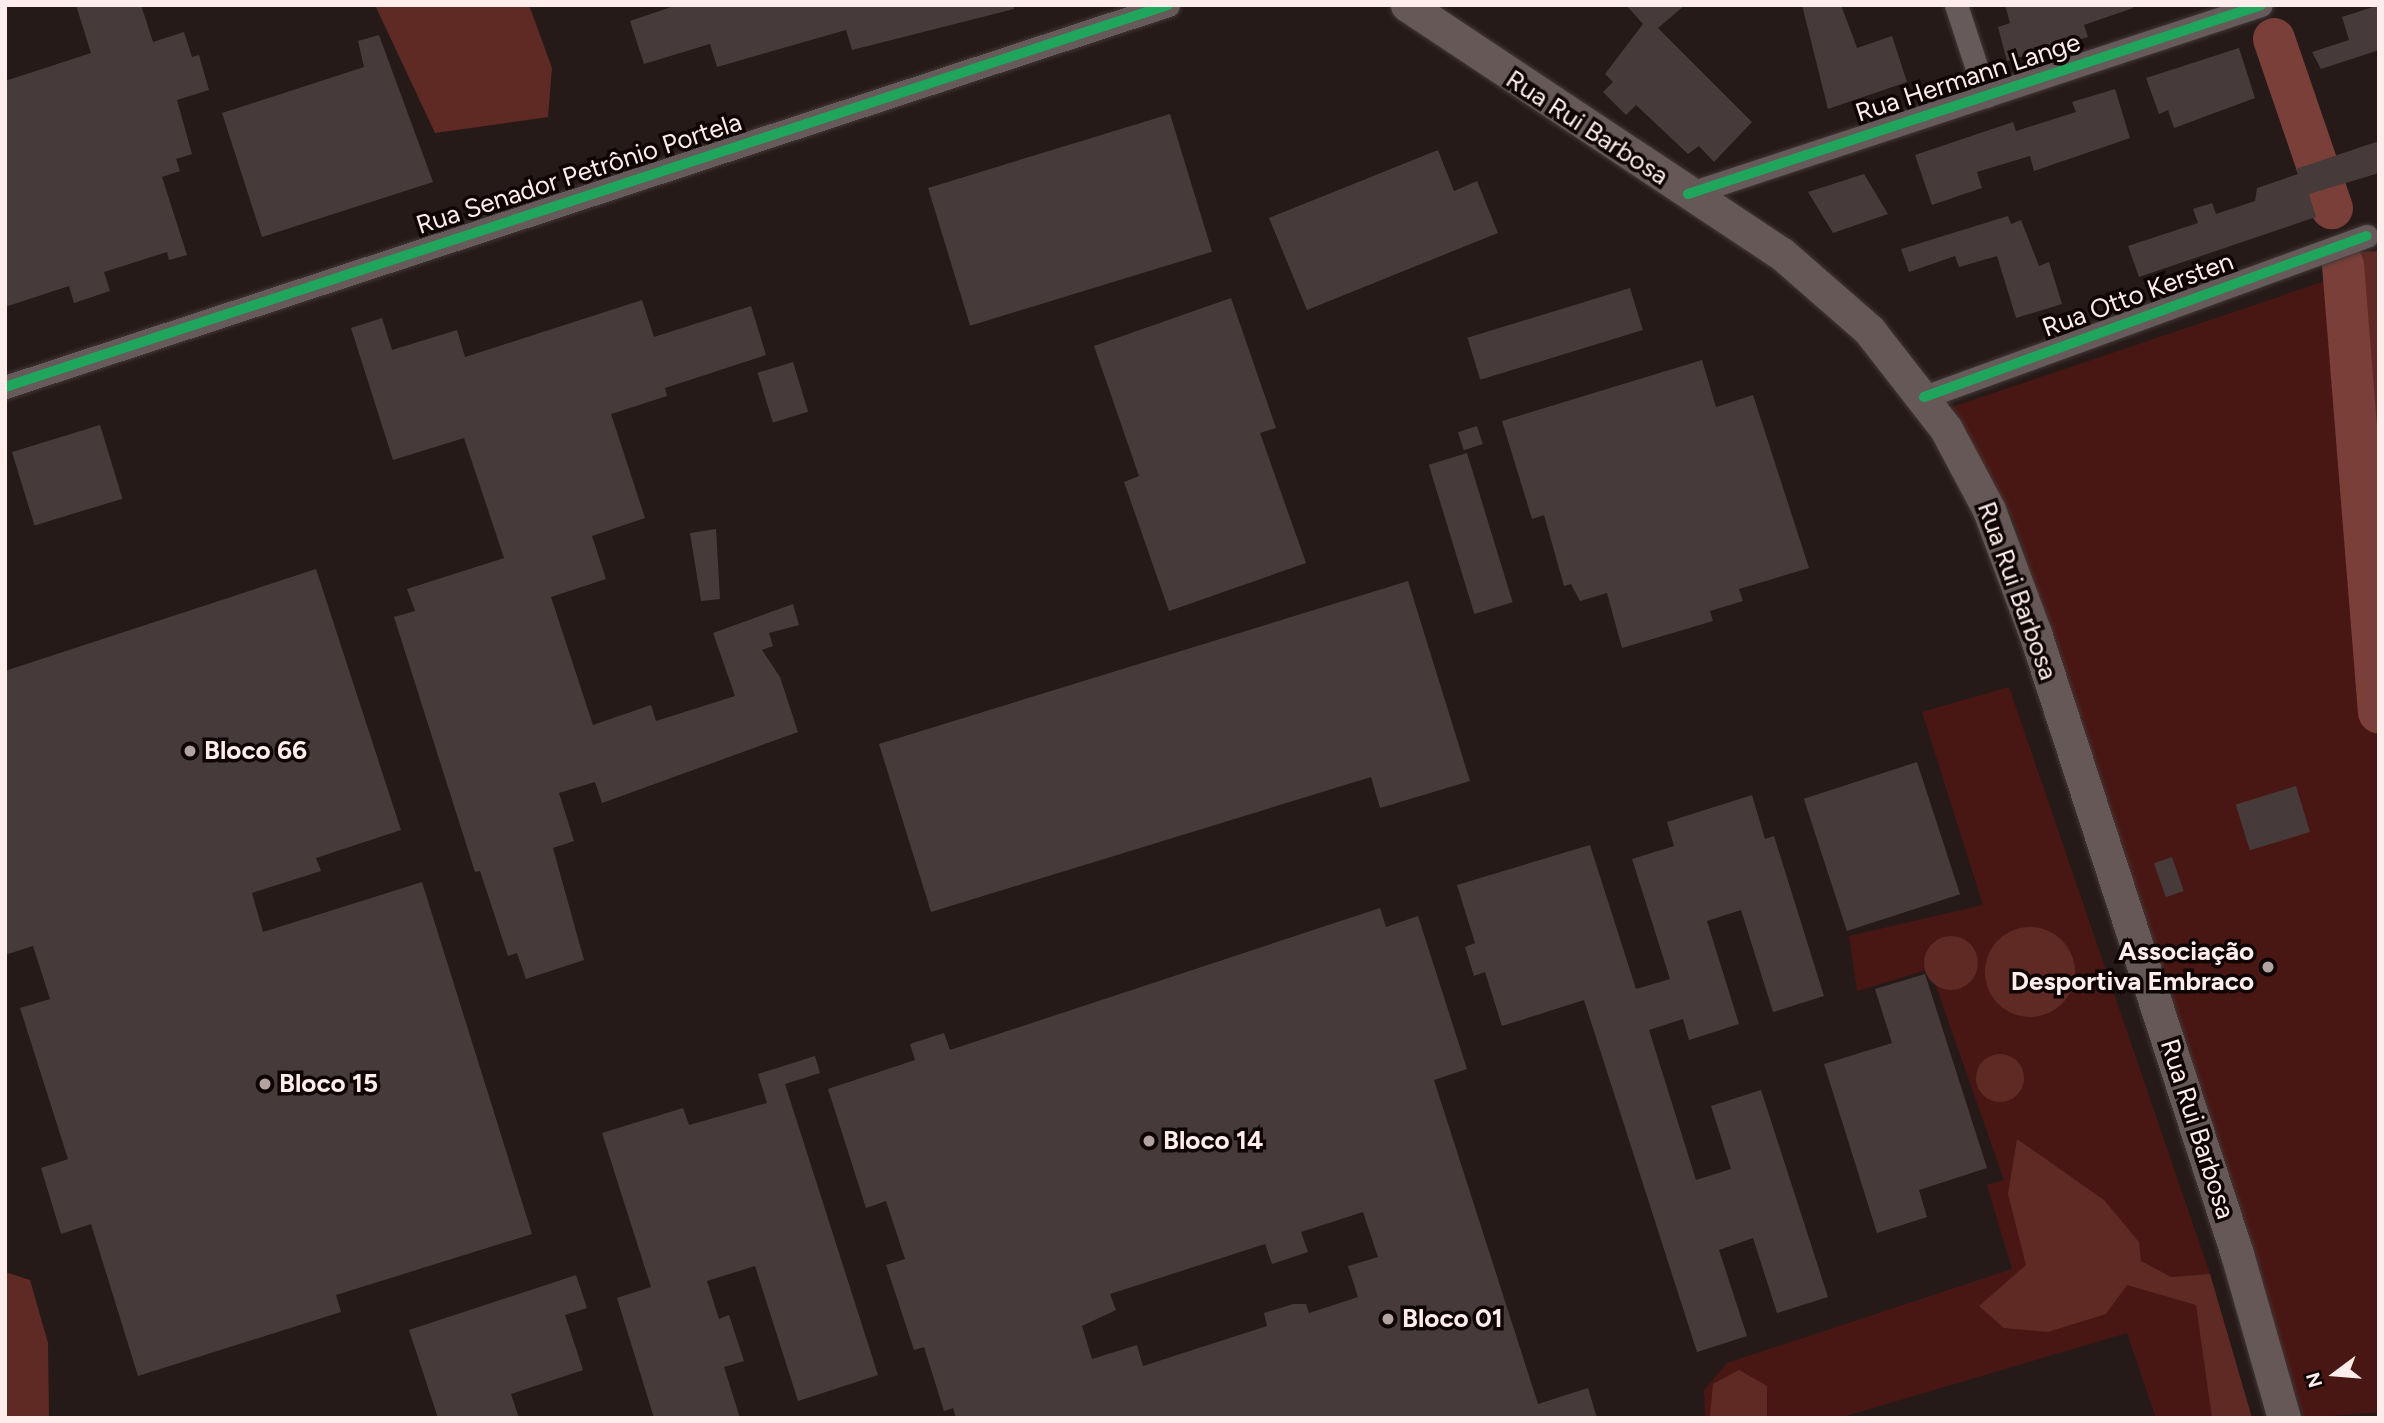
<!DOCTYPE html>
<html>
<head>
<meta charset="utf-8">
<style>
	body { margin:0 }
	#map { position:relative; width:2384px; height:1423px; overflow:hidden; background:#261a19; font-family:Figtree,sans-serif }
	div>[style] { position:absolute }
	.green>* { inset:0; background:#491713 }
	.forest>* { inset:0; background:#5e2a23 }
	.round { border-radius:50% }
	.river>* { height:42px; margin:-21px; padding:0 21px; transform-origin:21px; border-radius:21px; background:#7a3f38 }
	.building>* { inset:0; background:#463b3a; transform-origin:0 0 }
	.roads { filter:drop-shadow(0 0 2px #413837) drop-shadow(0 0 2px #413837) }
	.minor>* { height:23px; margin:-11.5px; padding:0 11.5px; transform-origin:11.5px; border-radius:11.5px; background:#665b5a }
	.secondary>* { height:33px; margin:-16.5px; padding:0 16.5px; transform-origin:16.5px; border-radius:16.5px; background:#655856 }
	.cycleway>* { height:10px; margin:-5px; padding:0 5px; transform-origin:5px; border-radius:5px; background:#20a55d }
	.dots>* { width:19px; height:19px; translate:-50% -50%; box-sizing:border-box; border:4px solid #0e0504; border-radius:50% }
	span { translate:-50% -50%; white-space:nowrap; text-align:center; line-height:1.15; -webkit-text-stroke:7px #0e0504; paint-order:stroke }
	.street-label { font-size:26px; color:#feedea }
	.poi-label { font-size:26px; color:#feedea; font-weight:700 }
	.left { translate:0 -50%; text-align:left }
	.right { translate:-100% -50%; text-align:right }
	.frame { position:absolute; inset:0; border:7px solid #feedea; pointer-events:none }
	.north { position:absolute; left:2300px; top:1339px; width:70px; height:70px; -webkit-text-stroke:5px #0e0504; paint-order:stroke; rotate:254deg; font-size:19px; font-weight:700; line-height:28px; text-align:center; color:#feedea }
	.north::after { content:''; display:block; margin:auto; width:24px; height:32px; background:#feedea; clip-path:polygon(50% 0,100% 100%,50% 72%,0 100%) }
</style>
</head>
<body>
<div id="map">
	<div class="green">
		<i style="clip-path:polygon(2379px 263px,2379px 1412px,2304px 1418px,2014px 522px,1952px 407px)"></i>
		<i style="clip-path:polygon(2009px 687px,2210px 1274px,2252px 1418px,2156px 1418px,2127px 1333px,1839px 1418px,1705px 1418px,1704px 1390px,1727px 1363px,2012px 1269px,1987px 1185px,2004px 1180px,1930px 969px,1857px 991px,1849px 936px,1983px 905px,1922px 712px)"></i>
	</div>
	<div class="forest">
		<i style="clip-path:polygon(375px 5px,529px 5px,552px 68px,548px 117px,435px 133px)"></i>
		<i style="clip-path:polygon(2379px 251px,2379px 566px,2376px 427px,2359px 252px)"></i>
		<i class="round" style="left:1985px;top:927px;width:90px;height:90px"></i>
		<i class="round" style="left:1924px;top:936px;width:54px;height:54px"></i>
		<i class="round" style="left:1976px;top:1054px;width:48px;height:48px"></i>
		<i style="clip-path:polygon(2017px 1139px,2104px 1200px,2139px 1242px,2141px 1261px,2171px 1277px,2210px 1274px,2252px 1418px,2212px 1418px,2196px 1305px,2127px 1285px,2106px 1314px,2048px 1332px,2004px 1328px,1979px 1306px,2026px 1265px,2008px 1194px)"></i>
		<i style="clip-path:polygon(5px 1272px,30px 1280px,48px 1343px,49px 1418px,5px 1418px)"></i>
		<i style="clip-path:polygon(1739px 1370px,1767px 1386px,1767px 1418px,1710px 1416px,1713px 1384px)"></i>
	</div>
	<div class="river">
		<i style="left:2274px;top:39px;width:179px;rotate:71.1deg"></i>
		<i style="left:2343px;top:265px;width:449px;rotate:85.4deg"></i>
	</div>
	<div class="building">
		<i style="clip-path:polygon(76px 5px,141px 5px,153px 42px,184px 32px,192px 57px,199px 55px,209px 90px,177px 100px,192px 154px,176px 159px,180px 171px,162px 177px,187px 255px,169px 260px,167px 252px,104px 272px,110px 291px,74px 303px,69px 286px,5px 307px,5px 81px,91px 53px)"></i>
		<i style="clip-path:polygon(677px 5px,1014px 5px,1014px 9px,852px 50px,846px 30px,717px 67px,710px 44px,644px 64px,630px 21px)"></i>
		<i style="clip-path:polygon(1626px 5px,1685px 5px,1658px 28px,1752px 122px,1714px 162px,1699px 146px,1688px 154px,1636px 105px,1626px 115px,1603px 92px,1613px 82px,1605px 74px,1643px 24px)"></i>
		<i style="clip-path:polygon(1802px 5px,1841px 5px,1857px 48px,1892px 36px,1907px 82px,1828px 109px)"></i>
		<i style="clip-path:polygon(2005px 5px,2133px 5px,2133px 8px,2084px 25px,2088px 37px,2007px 61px,1998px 27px,2010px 23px)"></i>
		<i style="clip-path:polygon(2379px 5px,2379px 50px,2321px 69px,2312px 52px,2349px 40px,2342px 17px)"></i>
		<i style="clip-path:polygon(379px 35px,433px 182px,262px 237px,222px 113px,364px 67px,358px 41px)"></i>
		<i style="clip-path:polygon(2239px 48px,2255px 98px,2174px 128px,2168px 110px,2159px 114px,2146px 78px)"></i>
		<i style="clip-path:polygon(2115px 89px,2130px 138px,2034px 171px,2030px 156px,1977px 172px,1982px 188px,1932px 205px,1915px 155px,2013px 122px,2016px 131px,2076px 112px,2072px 102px)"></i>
		<i style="left:1170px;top:114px;width:144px;height:253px;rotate:73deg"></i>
		<i style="clip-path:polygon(2379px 141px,2379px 173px,2309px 194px,2316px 217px,2139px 277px,2128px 246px,2198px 223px,2193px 209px,2212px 203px,2216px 214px,2255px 201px,2257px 188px,2298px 174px,2296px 169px)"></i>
		<i style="clip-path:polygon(1438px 150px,1454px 191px,1477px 181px,1498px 233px,1307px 310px,1269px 218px)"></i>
		<i style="clip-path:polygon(1864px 174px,1888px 214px,1833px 233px,1808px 192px)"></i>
		<i style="clip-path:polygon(2008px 216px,2011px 224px,2021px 220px,2039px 266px,2049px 262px,2062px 304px,2016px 318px,1997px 256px,1959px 267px,1955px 256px,1909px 272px,1901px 249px)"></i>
		<i style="left:1630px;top:288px;width:44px;height:170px;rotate:73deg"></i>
		<i style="clip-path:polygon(1231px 298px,1276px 428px,1260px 433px,1306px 563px,1169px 611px,1124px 482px,1139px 476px,1094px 346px)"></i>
		<i style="clip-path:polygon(642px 300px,654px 337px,751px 306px,766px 355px,665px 388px,667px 396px,611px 414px,645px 518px,592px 536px,606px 579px,551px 597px,593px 725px,651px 705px,656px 721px,735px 696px,713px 633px,793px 604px,799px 625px,769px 633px,773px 646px,762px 650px,780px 677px,798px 732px,602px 803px,595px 782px,559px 793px,574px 841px,553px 848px,584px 960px,526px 979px,517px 953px,508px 956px,480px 871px,475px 872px,394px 617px,415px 611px,407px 589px,504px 558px,464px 438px,393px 460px,351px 328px,382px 318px,392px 350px,457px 330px,465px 357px)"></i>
		<i style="clip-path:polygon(1702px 360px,1716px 407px,1753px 395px,1809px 568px,1739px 589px,1743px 601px,1710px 611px,1713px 621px,1622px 648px,1607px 593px,1580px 601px,1571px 584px,1564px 586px,1544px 515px,1532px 519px,1502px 421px)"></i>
		<i style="left:793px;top:362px;width:52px;height:37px;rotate:73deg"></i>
		<i style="left:100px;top:425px;width:77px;height:92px;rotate:73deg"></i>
		<i style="left:1477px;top:426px;width:19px;height:20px;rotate:72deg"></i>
		<i style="left:1467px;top:453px;width:156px;height:40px;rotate:73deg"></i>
		<i style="clip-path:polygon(716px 529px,720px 599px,701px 601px,690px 533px)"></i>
		<i style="clip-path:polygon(316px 569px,401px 830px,316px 858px,321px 871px,252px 893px,263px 932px,422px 882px,532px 1234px,336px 1295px,341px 1312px,138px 1376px,91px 1224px,61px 1234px,41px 1168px,68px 1159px,20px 1008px,50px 999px,33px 946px,5px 955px,5px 671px)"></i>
		<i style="clip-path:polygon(1408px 581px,1470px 781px,1380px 808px,1371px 777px,931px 912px,879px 744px)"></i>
		<i style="left:1917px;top:762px;width:139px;height:119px;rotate:72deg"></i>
		<i style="left:2296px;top:786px;width:48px;height:63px;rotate:73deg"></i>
		<i style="clip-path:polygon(1752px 795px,1765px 839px,1774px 836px,1824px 996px,1773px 1012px,1741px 910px,1707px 921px,1739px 1024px,1689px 1040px,1683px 1019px,1649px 1030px,1696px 1180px,1731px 1169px,1711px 1106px,1761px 1090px,1828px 1297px,1777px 1313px,1753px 1238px,1719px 1250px,1747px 1336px,1697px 1352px,1584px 1000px,1502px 1026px,1485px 972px,1474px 976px,1465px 947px,1475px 943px,1457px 885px,1590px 845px,1636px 989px,1670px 979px,1632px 859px,1674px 846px,1667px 822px)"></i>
		<i style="left:2172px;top:857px;width:36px;height:19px;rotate:71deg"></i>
		<i style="clip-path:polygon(evenodd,1380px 908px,1386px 927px,1418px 916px,1467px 1069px,1434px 1080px,1538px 1404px,1588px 1388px,1597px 1418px,956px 1418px,953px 1408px,944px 1411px,924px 1347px,914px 1350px,886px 1265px,905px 1259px,886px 1201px,866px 1208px,828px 1089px,915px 1060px,910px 1044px,944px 1033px,950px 1050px,1380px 908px,1363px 1212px,1378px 1257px,1348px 1266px,1358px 1297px,1309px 1313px,1306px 1304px,1293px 1304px,1264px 1313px,1267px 1326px,1143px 1366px,1137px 1345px,1092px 1359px,1082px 1326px,1116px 1310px,1110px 1294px,1265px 1244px,1272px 1264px,1308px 1252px,1301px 1232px,1363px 1212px)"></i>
		<i style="clip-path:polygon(1925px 974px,1987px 1168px,1919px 1190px,1927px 1217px,1877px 1233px,1824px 1064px,1892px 1043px,1875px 989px)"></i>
		<i style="clip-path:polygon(815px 1056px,820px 1073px,785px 1084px,878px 1375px,798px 1401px,755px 1266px,707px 1281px,719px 1319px,729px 1315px,744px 1361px,724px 1367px,740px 1418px,654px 1418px,617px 1298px,651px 1287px,602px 1133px,683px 1108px,689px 1125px,767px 1103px,758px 1074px)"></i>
		<i style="clip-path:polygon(576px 1275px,587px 1308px,565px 1315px,583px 1370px,511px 1394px,519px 1418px,438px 1418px,409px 1330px)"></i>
	</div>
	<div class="roads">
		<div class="minor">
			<i style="left:1956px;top:5px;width:96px;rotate:71.8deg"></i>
			<i style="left:1688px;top:194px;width:603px;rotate:-18.25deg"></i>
			<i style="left:5px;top:387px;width:1224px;rotate:-18.18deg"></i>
			<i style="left:1924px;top:397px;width:471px;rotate:-20deg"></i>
		</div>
		<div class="secondary">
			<i style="left:1407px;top:5px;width:450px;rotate:33.6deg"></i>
			<i style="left:1782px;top:254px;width:116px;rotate:41.1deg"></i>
			<i style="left:1869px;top:330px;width:125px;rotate:52.1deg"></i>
			<i style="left:1946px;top:429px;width:92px;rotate:62deg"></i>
			<i style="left:1989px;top:510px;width:131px;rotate:69.5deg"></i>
			<i style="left:2035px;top:633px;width:653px;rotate:71.98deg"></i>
			<i style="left:2237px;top:1254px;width:171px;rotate:74deg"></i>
		</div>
	</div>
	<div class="cycleway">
		<i style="left:1688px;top:194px;width:603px;rotate:-18.25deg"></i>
		<i style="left:5px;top:387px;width:1224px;rotate:-18.18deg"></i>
		<i style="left:1924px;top:397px;width:471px;rotate:-20deg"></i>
	</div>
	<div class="dots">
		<i style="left:190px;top:751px;background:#b2a3a1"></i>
		<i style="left:2268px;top:967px;background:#b2a3a1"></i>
		<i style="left:265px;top:1084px;background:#b2a3a1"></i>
		<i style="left:1149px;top:1141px;background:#b2a3a1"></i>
		<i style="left:1388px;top:1319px;background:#b2a3a1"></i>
	</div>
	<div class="street-label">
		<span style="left:1968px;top:78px;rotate:-18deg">Rua Hermann Lange</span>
		<span style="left:1587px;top:128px;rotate:33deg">Rua Rui Barbosa</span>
		<span style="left:579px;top:174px;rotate:-18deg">Rua Senador Petrônio Portela</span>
		<span style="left:2138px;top:295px;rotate:-20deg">Rua Otto Kersten</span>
		<span style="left:2017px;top:591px;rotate:70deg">Rua Rui Barbosa</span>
		<span style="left:2197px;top:1129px;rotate:72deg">Rua Rui Barbosa</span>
	</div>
	<div class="poi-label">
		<span class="left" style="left:204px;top:751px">Bloco 66</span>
		<span class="right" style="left:2254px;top:967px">Associação<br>Desportiva Embraco</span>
		<span class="left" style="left:279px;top:1084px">Bloco 15</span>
		<span class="left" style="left:1163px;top:1141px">Bloco 14</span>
		<span class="left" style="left:1402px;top:1319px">Bloco 01</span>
	</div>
	<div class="frame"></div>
	<div class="north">N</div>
</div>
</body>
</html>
